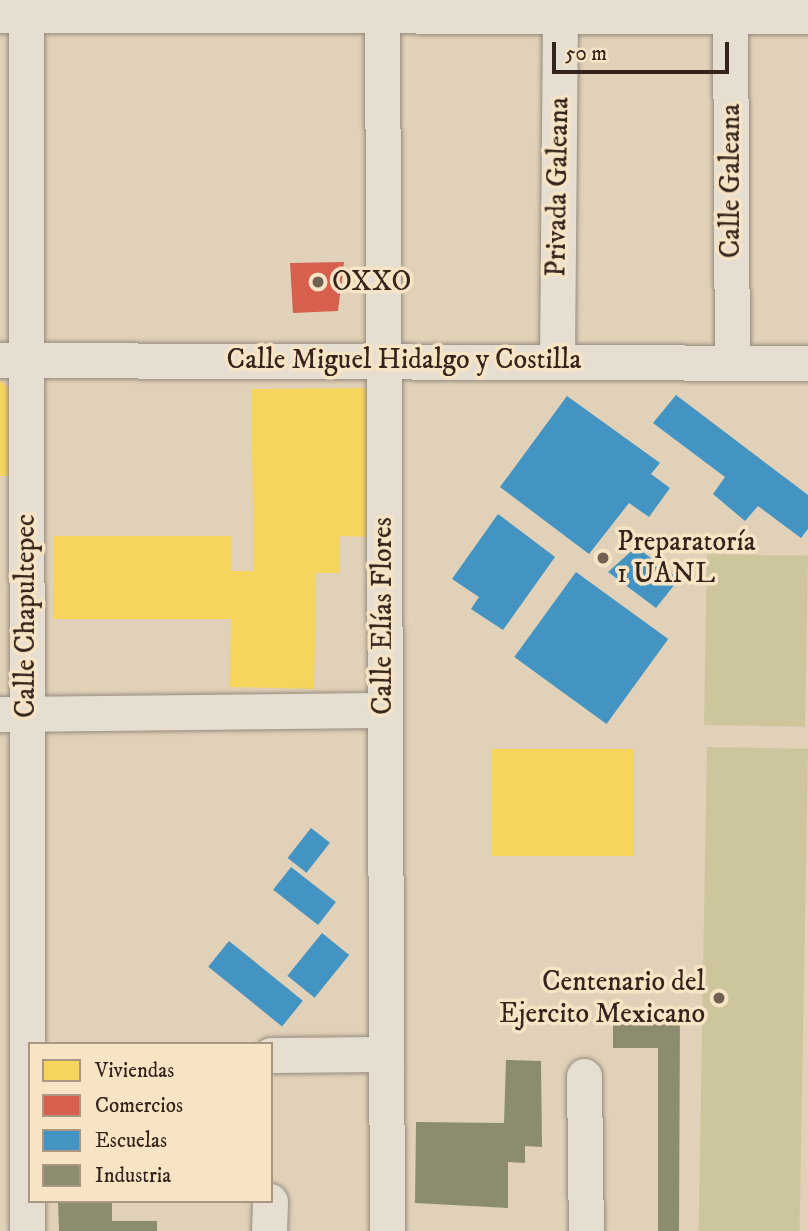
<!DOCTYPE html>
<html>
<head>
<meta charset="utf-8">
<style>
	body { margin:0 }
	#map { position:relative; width:808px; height:1231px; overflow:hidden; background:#e0d1b8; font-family:"IM FELL DW Pica",serif }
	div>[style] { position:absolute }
	.green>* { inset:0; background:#cdc59b; transform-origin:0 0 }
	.homes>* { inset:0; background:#f6d55c; transform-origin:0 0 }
	.shops>* { inset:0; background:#d6604d }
	.schools>* { inset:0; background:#4393c3; transform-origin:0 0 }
	.industry>* { inset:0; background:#8c8c6e }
	.roads { filter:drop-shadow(0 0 2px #958b7c) drop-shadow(0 0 2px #958b7c) }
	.minor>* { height:35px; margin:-17.5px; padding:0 17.5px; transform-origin:17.5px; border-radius:17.5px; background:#e6ded1 }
	.dots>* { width:19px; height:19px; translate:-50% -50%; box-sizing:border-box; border:4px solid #f7e4c5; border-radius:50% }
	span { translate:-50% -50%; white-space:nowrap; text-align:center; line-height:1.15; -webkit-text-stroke:7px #f7e4c5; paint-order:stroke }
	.street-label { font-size:28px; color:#34241b }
	.poi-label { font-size:28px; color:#34241b }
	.left { translate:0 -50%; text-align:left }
	.right { translate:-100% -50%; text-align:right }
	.legend { position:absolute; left:28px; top:1042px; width:245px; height:161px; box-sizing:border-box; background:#f7e4c5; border:2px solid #a99781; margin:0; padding:9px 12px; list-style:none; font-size:21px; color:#34241b }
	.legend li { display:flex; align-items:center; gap:14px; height:35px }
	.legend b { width:35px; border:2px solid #a99781 }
	.scale { position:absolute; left:552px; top:42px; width:177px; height:32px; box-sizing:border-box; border:4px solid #34241b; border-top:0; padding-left:9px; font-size:21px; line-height:24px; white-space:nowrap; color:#34241b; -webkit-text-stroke:5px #f7e4c5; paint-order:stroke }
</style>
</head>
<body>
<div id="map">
	<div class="green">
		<i style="left:707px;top:554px;width:101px;height:171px;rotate:1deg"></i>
		<i style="left:707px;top:747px;width:101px;height:484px;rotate:1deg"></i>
	</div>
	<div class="homes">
		<i style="clip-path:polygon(0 381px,13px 391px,12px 476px,0 476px)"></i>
		<i style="clip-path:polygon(376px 388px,372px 537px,339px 536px,340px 573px,316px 573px,314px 689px,230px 687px,231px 619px,53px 619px,53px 536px,232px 536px,232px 571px,254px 571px,251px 389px)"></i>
		<i style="left:634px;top:749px;width:107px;height:142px;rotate:90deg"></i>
	</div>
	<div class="shops">
		<i style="clip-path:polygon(344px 262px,338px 311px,293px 313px,290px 263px)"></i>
	</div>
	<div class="schools">
		<i style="clip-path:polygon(676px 395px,808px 495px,808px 529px,801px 538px,758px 506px,745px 521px,713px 494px,725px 477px,653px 423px)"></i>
		<i style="clip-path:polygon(567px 396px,660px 463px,651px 474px,670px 488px,649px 517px,629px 503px,589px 554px,500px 487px)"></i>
		<i style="clip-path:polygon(498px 514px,555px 557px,503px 630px,471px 609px,479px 597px,452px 579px)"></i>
		<i style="clip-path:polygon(636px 547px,679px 579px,656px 608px,608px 572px)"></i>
		<i style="left:576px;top:572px;width:114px;height:105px;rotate:36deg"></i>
		<i style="left:311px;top:828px;width:24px;height:38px;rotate:38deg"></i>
		<i style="left:291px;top:867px;width:57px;height:29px;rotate:38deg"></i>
		<i style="left:322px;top:933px;width:35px;height:55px;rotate:39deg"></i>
		<i style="left:229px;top:941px;width:95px;height:33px;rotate:39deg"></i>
	</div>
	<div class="industry">
		<i style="clip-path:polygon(613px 1009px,680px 1010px,679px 1231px,658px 1231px,658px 1048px,613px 1048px)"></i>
		<i style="clip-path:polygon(506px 1060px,541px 1061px,542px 1147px,525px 1146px,525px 1163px,508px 1162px,508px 1208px,415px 1203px,416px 1122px,504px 1123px)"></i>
		<i style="clip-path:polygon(58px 1201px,112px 1201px,112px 1221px,157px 1221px,157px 1231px,59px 1231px)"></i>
	</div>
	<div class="roads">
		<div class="minor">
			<i style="left:26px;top:0;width:1231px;rotate:89.95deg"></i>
			<i style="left:382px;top:0;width:1231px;rotate:89.77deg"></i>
			<i style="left:730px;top:0;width:362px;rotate:89.7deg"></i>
			<i style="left:0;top:15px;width:808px;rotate:0.07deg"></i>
			<i style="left:0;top:360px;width:808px;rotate:0.21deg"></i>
			<i style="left:557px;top:360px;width:346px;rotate:-89.5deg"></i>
			<i style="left:0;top:714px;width:383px;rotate:-0.6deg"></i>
			<i style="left:271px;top:1055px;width:114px;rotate:-0.5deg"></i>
			<i style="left:584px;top:1076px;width:155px;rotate:89.3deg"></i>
			<i style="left:269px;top:1231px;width:30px;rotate:-88deg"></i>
		</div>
	</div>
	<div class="dots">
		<i style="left:318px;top:282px;background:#706152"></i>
		<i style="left:603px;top:558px;background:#706152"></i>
		<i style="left:719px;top:998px;background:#706152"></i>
	</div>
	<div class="street-label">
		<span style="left:731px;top:181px;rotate:-90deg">Calle Galeana</span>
		<span style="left:558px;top:187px;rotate:-89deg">Privada Galeana</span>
		<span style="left:404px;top:360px">Calle Miguel Hidalgo y Costilla</span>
		<span style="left:26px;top:616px;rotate:-90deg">Calle Chapultepec</span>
		<span style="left:383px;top:616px;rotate:-90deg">Calle Elías Flores</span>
	</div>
	<div class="poi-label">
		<span class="left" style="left:332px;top:282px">OXXO</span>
		<span class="left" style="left:617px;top:558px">Preparatoría<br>1 UANL</span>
		<span class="right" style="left:705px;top:998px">Centenario del<br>Ejercito Mexicano</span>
	</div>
	<ul class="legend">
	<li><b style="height:19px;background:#f6d55c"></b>Viviendas</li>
	<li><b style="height:19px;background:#d6604d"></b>Comercios</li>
	<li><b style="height:19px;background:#4393c3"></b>Escuelas</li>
	<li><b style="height:19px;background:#8c8c6e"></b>Industria</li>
	</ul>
	<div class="scale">50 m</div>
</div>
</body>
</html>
